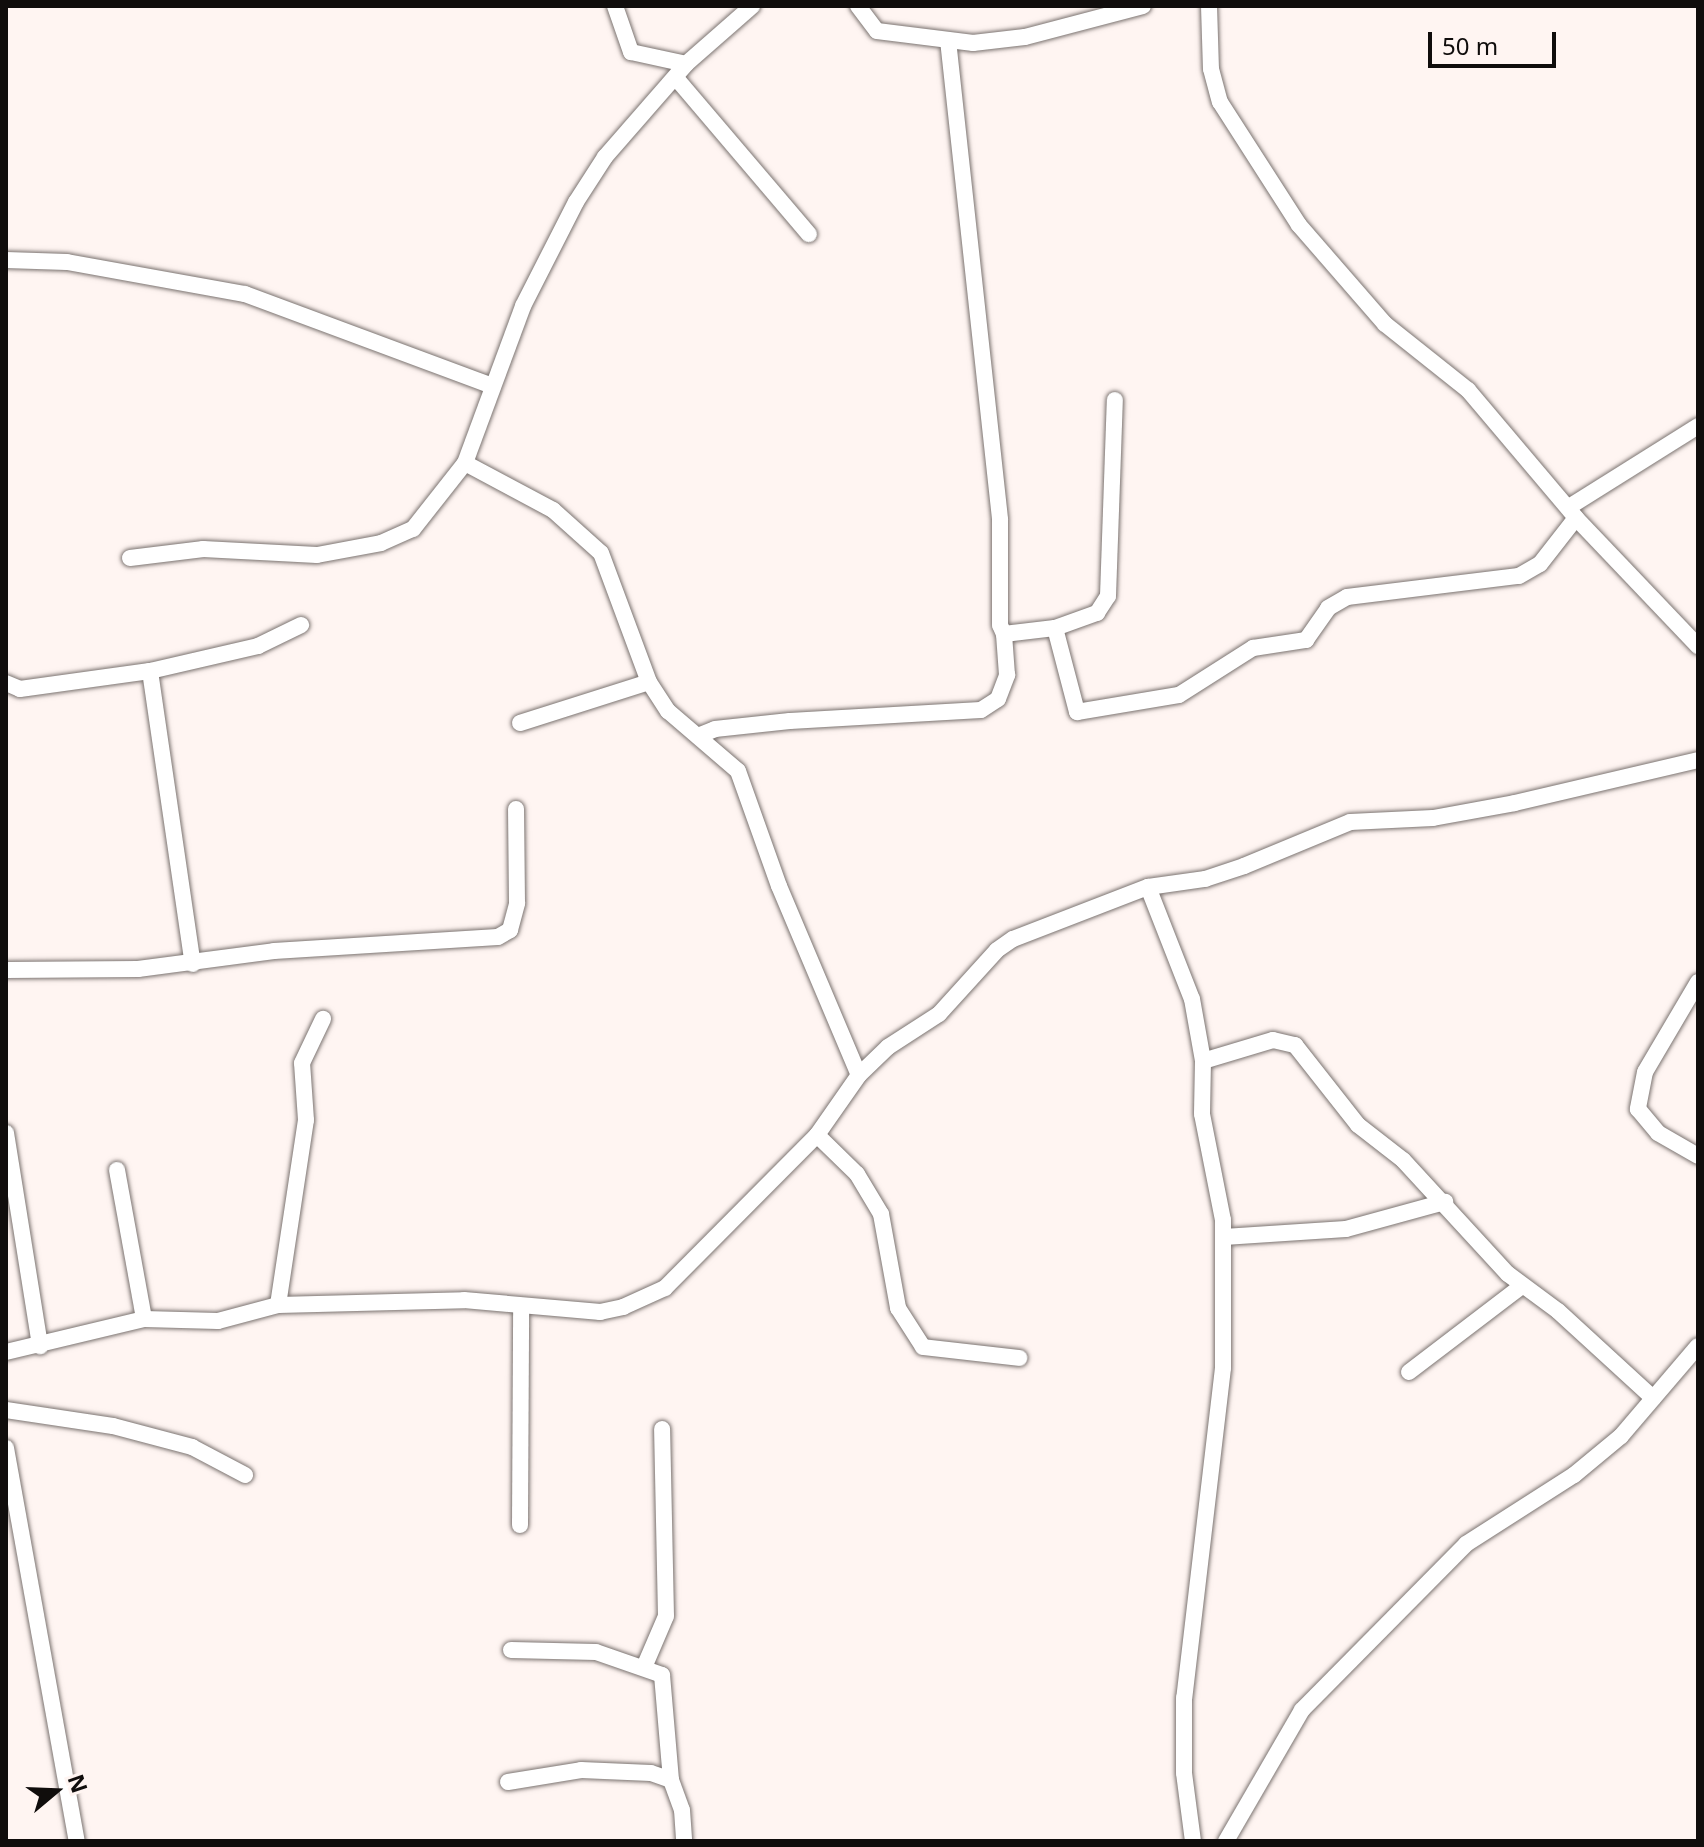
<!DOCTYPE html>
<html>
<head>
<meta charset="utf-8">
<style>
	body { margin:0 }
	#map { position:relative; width:1704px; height:1847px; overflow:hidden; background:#fff5f2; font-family:"Noto Sans",sans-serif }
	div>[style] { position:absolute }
	.roads { filter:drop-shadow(0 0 2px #7b7370) drop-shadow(0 0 2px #7b7370) }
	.minor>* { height:16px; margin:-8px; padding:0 8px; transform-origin:8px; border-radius:8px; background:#fff }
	span { translate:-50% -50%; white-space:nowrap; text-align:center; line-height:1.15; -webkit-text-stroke:6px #fff5f2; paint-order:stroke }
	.frame { position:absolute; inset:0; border:8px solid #100d0c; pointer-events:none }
	.north { position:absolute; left:16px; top:1751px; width:80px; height:80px; -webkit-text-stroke:6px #fff5f2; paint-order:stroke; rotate:71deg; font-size:22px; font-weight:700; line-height:32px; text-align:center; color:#100d0c }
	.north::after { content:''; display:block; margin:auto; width:28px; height:36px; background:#100d0c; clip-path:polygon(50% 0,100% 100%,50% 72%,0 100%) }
	.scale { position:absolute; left:1428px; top:32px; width:128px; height:36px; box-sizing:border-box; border:4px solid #100d0c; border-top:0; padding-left:10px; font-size:24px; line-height:28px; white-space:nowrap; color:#100d0c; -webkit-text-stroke:6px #fff5f2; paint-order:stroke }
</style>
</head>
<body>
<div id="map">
	<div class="roads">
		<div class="minor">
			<i style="left:615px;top:6px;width:49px;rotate:70.8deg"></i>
			<i style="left:631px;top:52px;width:56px;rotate:12.3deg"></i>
			<i style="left:858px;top:6px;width:31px;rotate:53deg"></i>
			<i style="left:877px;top:31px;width:97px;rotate:7.1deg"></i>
			<i style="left:973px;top:43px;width:52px;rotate:-6.6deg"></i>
			<i style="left:1025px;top:37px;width:122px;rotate:-14.7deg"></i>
			<i style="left:1209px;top:6px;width:63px;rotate:88.2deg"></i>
			<i style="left:1211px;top:69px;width:34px;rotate:75deg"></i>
			<i style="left:1220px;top:102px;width:146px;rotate:57.3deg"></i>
			<i style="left:1299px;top:225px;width:131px;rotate:49deg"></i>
			<i style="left:1385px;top:324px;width:106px;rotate:38.5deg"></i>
			<i style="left:1468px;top:390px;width:167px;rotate:49.8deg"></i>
			<i style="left:1576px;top:518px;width:177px;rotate:46.4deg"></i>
			<i style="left:948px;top:40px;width:483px;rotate:83.8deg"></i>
			<i style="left:1000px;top:520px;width:105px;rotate:90deg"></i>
			<i style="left:1000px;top:625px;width:10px;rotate:66deg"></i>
			<i style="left:1004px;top:634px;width:51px;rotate:-6.7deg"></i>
			<i style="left:1055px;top:628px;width:87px;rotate:75.3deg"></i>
			<i style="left:1077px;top:712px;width:103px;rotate:-9.5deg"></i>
			<i style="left:1179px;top:695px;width:88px;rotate:-32.4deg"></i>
			<i style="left:1253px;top:648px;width:54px;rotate:-8.6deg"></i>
			<i style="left:1306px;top:640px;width:39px;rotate:-55deg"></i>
			<i style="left:1328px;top:608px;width:22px;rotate:-30deg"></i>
			<i style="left:1347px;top:597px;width:173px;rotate:-7deg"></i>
			<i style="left:1519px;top:576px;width:24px;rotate:-30deg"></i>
			<i style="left:1540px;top:564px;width:58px;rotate:-52deg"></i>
			<i style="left:676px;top:78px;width:205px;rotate:49.6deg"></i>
			<i style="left:6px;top:260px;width:61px;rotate:1.9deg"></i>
			<i style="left:67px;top:262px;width:181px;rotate:10.2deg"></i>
			<i style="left:245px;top:294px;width:261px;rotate:20.4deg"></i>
			<i style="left:465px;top:463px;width:100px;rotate:28.1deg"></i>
			<i style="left:553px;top:510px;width:64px;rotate:41.9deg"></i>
			<i style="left:601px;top:553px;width:138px;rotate:69.6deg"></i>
			<i style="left:649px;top:682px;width:35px;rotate:57deg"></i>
			<i style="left:668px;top:711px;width:92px;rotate:40.6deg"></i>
			<i style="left:738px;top:771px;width:122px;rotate:70.4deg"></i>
			<i style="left:779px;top:886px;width:205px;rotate:67.1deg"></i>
			<i style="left:1569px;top:507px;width:152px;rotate:-32.1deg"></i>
			<i style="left:130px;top:558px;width:74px;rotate:-7deg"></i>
			<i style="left:203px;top:549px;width:114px;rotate:3deg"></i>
			<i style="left:317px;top:555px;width:65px;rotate:-10.6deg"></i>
			<i style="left:381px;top:543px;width:35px;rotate:-24deg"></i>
			<i style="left:413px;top:529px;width:84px;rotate:-51.8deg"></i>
			<i style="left:465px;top:463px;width:167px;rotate:-69.7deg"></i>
			<i style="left:523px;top:306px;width:117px;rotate:-63deg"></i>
			<i style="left:576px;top:202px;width:54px;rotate:-57.2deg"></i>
			<i style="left:605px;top:157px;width:123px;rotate:-48.9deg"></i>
			<i style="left:686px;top:64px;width:88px;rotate:-41.3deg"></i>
			<i style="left:1055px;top:628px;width:45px;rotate:-19.7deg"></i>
			<i style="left:1097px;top:613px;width:20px;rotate:-57deg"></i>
			<i style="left:1108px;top:596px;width:196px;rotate:-88deg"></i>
			<i style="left:150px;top:671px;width:296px;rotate:81.7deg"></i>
			<i style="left:6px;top:683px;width:15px;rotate:23deg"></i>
			<i style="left:20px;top:689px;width:131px;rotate:-7.9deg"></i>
			<i style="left:150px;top:671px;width:111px;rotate:-13deg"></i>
			<i style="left:258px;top:646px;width:48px;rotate:-26deg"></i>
			<i style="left:520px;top:723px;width:135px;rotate:-17.6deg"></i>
			<i style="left:698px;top:736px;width:18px;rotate:-22deg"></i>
			<i style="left:715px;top:729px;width:75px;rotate:-6.1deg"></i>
			<i style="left:790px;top:721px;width:191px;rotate:-3.3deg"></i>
			<i style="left:981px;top:710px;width:20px;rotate:-33deg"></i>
			<i style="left:998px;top:699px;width:26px;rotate:-69deg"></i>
			<i style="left:1007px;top:675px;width:41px;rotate:-94.2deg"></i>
			<i style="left:1148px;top:887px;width:120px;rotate:68.6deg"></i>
			<i style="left:1192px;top:999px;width:63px;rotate:79.9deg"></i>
			<i style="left:1203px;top:1061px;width:53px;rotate:91.1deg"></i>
			<i style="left:1202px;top:1114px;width:108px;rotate:78.8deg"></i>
			<i style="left:1223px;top:1220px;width:148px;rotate:90deg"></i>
			<i style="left:1223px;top:1368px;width:332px;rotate:96.7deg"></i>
			<i style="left:1184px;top:1698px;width:75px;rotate:90deg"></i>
			<i style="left:1184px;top:1773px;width:69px;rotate:82.5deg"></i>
			<i style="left:6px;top:970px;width:132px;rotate:-0.4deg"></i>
			<i style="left:138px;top:969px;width:137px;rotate:-7.5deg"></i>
			<i style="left:274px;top:951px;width:224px;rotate:-3.6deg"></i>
			<i style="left:498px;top:937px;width:14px;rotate:-30deg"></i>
			<i style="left:510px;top:930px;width:28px;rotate:-75deg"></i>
			<i style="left:517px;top:903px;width:94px;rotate:-90.6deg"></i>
			<i style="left:1698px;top:982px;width:104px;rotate:120.5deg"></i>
			<i style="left:1645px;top:1072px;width:38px;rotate:101deg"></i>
			<i style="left:1638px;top:1109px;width:31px;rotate:50deg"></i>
			<i style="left:1658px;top:1133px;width:46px;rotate:29.9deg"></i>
			<i style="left:1203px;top:1061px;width:73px;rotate:-16.7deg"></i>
			<i style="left:1273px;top:1040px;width:23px;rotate:13deg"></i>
			<i style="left:1295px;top:1045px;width:102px;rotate:51.8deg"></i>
			<i style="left:1358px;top:1125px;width:57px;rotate:37.9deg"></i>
			<i style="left:1403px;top:1160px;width:155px;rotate:47.4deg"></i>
			<i style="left:1508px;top:1274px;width:62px;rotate:36.5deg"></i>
			<i style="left:1558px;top:1311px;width:129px;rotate:42.5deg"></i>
			<i style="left:6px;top:1133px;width:216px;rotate:80.9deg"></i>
			<i style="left:817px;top:1135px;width:56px;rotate:44.3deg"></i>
			<i style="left:857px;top:1174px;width:47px;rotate:59deg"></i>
			<i style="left:881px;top:1214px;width:96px;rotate:79.7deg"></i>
			<i style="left:898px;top:1308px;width:46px;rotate:57.3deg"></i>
			<i style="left:923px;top:1347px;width:97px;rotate:6.5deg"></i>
			<i style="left:117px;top:1170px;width:151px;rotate:79.7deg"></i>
			<i style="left:1224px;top:1237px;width:122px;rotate:-3.8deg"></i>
			<i style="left:1346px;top:1229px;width:103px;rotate:-15.3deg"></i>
			<i style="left:278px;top:1305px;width:187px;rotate:-81.4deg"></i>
			<i style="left:306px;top:1120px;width:57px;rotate:-94deg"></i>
			<i style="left:302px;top:1063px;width:49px;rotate:-64.5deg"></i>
			<i style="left:6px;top:1352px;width:142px;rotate:-13.4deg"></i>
			<i style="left:144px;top:1319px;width:74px;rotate:1.5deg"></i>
			<i style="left:218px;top:1321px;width:62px;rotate:-14.9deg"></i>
			<i style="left:278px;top:1305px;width:186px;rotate:-1.5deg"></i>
			<i style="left:464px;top:1300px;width:137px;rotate:5deg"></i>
			<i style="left:600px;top:1312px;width:24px;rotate:-12deg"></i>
			<i style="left:623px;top:1307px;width:46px;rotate:-24.3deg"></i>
			<i style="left:665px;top:1288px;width:216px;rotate:-45.2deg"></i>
			<i style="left:817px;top:1135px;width:73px;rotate:-55deg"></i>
			<i style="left:859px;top:1075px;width:40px;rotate:-44deg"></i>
			<i style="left:888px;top:1047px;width:61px;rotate:-32.9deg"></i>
			<i style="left:939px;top:1014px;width:86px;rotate:-47.8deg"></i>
			<i style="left:997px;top:950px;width:19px;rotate:-35deg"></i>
			<i style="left:1013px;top:939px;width:145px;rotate:-21.1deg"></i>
			<i style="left:1148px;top:887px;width:58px;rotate:-8deg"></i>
			<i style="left:1205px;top:879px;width:41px;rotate:-18.4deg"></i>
			<i style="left:1244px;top:866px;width:115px;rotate:-22.5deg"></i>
			<i style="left:1350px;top:822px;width:83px;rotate:-2.8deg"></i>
			<i style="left:1433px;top:818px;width:83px;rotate:-10.4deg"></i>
			<i style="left:1515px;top:803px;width:188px;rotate:-13.2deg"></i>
			<i style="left:1409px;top:1372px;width:142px;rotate:-37.3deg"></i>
			<i style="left:6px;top:1410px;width:108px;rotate:8.5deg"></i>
			<i style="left:113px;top:1426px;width:82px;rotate:14.9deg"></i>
			<i style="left:192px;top:1447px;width:60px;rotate:27.8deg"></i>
			<i style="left:6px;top:1448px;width:399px;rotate:79.8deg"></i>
			<i style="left:520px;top:1525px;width:219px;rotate:-89.7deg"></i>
			<i style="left:511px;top:1650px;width:85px;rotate:1.3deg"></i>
			<i style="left:596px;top:1652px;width:70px;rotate:19.2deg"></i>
			<i style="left:662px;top:1675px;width:105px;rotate:85.1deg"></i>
			<i style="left:645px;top:1665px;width:53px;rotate:-66.8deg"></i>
			<i style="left:666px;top:1616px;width:187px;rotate:-91.2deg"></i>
			<i style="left:508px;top:1782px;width:74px;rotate:-9.3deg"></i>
			<i style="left:581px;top:1770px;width:70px;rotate:2.5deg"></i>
			<i style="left:651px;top:1773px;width:21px;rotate:19deg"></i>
			<i style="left:671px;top:1780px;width:32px;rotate:70deg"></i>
			<i style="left:682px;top:1810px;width:31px;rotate:86deg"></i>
			<i style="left:1226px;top:1841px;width:151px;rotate:-59.9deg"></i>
			<i style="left:1302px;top:1710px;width:233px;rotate:-45.3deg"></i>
			<i style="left:1466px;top:1544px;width:128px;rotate:-32.6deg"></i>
			<i style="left:1574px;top:1475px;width:61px;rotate:-39.7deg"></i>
			<i style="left:1621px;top:1436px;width:118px;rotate:-49.5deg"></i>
		</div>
	</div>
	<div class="frame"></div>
	<div class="north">N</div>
	<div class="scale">50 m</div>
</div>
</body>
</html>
